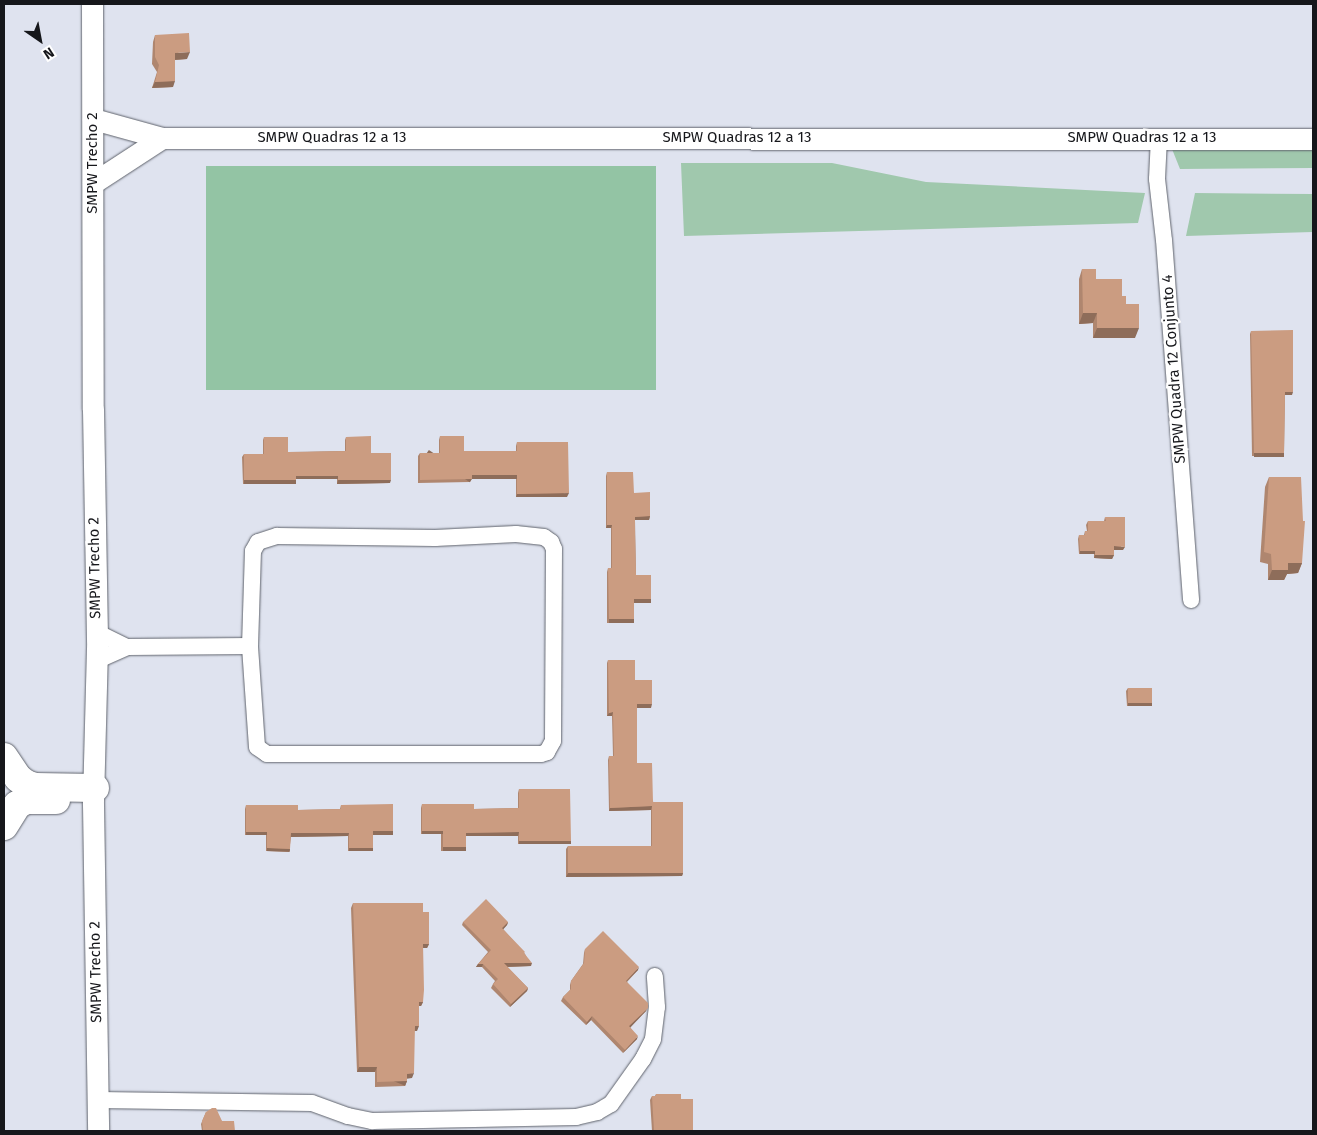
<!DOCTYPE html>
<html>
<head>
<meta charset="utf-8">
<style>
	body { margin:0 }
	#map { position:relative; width:1317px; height:1135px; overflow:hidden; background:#dfe3ef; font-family:"Fira Sans",sans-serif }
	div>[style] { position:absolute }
	.green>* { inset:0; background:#a0c8ad }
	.forest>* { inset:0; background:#93c4a4; transform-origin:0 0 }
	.roads { filter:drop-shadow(0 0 1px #5f636c) drop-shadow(0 0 1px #5f636c) }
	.minor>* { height:16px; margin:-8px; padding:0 8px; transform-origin:8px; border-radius:8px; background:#fff }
	.tertiary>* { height:21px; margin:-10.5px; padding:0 10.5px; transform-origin:10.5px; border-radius:10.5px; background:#fff }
	.trunk>* { height:28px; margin:-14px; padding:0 14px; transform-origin:14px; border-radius:14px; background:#fff }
	.wall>* { inset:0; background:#af866f }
	.shaded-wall>* { inset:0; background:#8e6d5a; transform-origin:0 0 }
	.building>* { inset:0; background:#cb9c81; transform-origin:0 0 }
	span { translate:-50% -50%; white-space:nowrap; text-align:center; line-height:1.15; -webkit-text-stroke:4.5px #fff; paint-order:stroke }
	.street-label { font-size:15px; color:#16171b }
	.frame { position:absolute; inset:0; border:5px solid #16171b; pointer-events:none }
	.north { position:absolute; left:15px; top:15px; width:50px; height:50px; -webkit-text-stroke:4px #fff; paint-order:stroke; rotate:147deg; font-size:14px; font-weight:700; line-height:20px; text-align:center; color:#16171b }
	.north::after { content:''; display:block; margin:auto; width:18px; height:22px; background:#16171b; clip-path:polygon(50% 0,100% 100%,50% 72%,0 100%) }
</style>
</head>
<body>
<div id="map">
	<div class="green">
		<i style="clip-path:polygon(1172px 149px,1313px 150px,1313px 168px,1180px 169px)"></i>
		<i style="clip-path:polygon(681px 163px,832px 163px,926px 182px,1145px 193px,1138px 223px,684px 236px)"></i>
		<i style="clip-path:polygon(1195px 193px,1313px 194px,1313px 232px,1186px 236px)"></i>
	</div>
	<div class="forest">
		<i style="left:206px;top:166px;width:450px;height:224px"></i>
	</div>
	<div class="roads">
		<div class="minor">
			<i style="left:1159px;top:138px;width:41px;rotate:92.8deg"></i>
			<i style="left:1157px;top:179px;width:61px;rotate:83.5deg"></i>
			<i style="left:1164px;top:240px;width:361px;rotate:85.7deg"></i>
			<i style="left:516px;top:534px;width:28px;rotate:6deg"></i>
			<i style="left:544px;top:537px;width:9px;rotate:36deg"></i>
			<i style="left:551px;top:542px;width:8px;rotate:67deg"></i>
			<i style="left:554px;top:549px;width:192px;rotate:90.3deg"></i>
			<i style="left:553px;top:741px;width:13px;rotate:119deg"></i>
			<i style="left:547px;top:752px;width:6px;rotate:162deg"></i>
			<i style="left:541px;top:754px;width:274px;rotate:180deg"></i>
			<i style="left:267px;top:754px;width:12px;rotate:-145deg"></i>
			<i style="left:257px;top:747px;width:101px;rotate:-94deg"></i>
			<i style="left:250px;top:646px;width:95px;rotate:-88.2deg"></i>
			<i style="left:253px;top:551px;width:10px;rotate:-61deg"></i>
			<i style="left:258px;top:542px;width:20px;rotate:-18deg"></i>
			<i style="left:277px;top:536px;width:158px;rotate:0.7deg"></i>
			<i style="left:435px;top:538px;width:81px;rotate:-2.8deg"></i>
			<i style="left:96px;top:632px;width:34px;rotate:26deg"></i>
			<i style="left:127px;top:647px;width:123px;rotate:-0.5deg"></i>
			<i style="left:96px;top:661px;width:34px;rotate:-24deg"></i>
			<i style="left:98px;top:1100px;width:214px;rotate:0.8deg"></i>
			<i style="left:312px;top:1103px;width:38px;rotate:20deg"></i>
			<i style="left:348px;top:1116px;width:25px;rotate:12deg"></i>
			<i style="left:372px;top:1121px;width:204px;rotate:-1.1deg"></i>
			<i style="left:576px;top:1117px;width:22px;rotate:-13deg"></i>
			<i style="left:597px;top:1112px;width:16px;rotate:-30deg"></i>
			<i style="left:611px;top:1104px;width:55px;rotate:-54.6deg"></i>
			<i style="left:643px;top:1059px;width:22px;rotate:-63deg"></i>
			<i style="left:653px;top:1039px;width:32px;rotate:-83deg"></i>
			<i style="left:657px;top:1007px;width:31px;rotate:-94deg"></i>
		</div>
		<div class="tertiary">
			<i style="left:92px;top:4px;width:405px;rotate:89.9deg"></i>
			<i style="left:93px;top:409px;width:239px;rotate:89deg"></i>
			<i style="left:97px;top:648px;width:156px;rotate:91.5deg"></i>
			<i style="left:93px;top:804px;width:327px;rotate:89.1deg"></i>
			<i style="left:93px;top:119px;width:72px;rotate:15.4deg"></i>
			<i style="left:162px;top:138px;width:1151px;rotate:0.05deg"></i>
			<i style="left:93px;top:183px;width:82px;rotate:-33.1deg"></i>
		</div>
		<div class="trunk">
			<i style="left:4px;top:757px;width:25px;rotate:56deg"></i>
			<i style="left:18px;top:778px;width:10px;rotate:37deg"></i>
			<i style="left:26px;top:784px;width:9px;rotate:18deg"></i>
			<i style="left:35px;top:787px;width:60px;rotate:1deg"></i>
			<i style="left:4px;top:826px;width:25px;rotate:-58deg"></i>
			<i style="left:17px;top:805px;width:10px;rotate:-29deg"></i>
			<i style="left:26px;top:800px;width:30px"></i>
		</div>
	</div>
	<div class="wall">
		<i style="clip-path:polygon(155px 35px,187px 59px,175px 60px,173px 87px,152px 88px,157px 72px,152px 64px,153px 42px)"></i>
		<i style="clip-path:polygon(1082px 269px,1096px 279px,1122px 296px,1126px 304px,1135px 338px,1093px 338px,1093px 323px,1079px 324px,1079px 279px)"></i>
		<i style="clip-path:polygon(1251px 331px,1292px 395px,1285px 395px,1284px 453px,1283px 456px,1252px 456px,1250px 334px)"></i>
		<i style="clip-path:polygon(440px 436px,464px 451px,516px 451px,516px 446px,517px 442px,567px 497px,516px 497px,516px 478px,472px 478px,470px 482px,418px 483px,418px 456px,420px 453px,439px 453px,439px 440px)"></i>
		<i style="clip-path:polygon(264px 437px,288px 452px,345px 451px,345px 440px,346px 437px,371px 453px,390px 483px,337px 484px,337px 479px,296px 479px,295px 484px,243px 484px,242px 457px,244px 454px,263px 454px,263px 440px)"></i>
		<i style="clip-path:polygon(607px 472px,634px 493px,650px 516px,649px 520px,635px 520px,636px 575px,651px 599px,650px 603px,634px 603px,633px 623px,607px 623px,607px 572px,608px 568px,611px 568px,611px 528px,606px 528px,606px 476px)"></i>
		<i style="clip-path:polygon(1269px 477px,1302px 563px,1298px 573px,1287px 574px,1284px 580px,1268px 580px,1268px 564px,1260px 562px,1265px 487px)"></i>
		<i style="clip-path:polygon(1105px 517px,1123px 550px,1114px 550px,1114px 555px,1112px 559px,1094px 558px,1094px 554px,1079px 554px,1078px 539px,1079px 535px,1084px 535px,1085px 531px,1087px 531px,1086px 525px,1088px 521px,1104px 521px)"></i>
		<i style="clip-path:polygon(608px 660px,635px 680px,651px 708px,637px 708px,637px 763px,683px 873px,682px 876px,566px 877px,566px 849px,568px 846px,651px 846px,651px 810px,609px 811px,608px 760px,609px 756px,613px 756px,612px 716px,607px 716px,607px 663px)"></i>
		<i style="clip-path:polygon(1128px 688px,1151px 706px,1127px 706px,1126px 691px)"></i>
		<i style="clip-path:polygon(519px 789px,570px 844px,518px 844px,518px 836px,466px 836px,466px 847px,465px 851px,441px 851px,441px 834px,421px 834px,421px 808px,422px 804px,474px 809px,518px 808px,518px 793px)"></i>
		<i style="clip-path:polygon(246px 805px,298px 810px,340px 809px,341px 805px,392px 835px,373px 835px,372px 851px,348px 851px,348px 836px,291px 837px,289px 852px,266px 851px,266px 835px,245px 835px,245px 809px)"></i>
		<i style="clip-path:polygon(353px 903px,423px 912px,429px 944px,427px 948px,423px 948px,423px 1002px,421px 1006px,419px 1006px,417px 1031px,414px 1031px,412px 1078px,407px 1078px,407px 1081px,405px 1086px,375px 1087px,375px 1072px,357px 1072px,351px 908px)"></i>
		<i style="clip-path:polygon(463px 922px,508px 922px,507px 925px,503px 929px,525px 954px,531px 966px,507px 967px,528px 988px,527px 991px,510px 1007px,491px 988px,493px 984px,495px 981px,482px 967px,476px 967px,478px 964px,488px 952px,462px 925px)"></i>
		<i style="clip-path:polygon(585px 949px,638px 970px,627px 982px,646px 1011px,630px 1027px,637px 1039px,623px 1053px,591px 1020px,586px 1025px,561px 1001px,563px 997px,570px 990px,570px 985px,571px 981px,583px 964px,584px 953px)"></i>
		<i style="clip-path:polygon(656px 1094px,681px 1099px,693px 1131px,652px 1131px,650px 1100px,652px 1096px,655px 1096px)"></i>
		<i style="clip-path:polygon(206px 1112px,222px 1121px,235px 1131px,202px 1131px,201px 1124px)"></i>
	</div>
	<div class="shaded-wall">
		<i style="clip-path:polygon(190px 52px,187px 59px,173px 60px,175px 53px)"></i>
		<i style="clip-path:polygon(175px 81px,173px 87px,152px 88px,155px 82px)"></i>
		<i style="clip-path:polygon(1083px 313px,1097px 313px,1093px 323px,1079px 324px)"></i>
		<i style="clip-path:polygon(1097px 328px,1139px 328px,1135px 338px,1093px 338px)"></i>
		<i style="clip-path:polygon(1285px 392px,1293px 392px,1292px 395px,1283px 395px)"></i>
		<i style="left:1254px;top:453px;width:30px;height:4px"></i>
		<i style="left:472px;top:475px;width:45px;height:4px"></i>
		<i style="left:296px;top:476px;width:42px;height:3px"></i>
		<i style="left:472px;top:479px;width:4px;height:52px;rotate:124deg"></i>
		<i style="left:244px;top:480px;width:52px;height:4px"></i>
		<i style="clip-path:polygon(338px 480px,391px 480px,390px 483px,337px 484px)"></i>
		<i style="clip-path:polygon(569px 493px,567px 497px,516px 497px,517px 494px)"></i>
		<i style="clip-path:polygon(650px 516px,649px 520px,634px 520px,635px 517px)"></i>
		<i style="clip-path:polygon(607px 525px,612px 525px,611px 528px,606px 528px)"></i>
		<i style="clip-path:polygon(1114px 546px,1125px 547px,1123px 550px,1112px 550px)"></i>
		<i style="left:1080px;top:551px;width:15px;height:3px"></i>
		<i style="clip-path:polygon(1095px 555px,1114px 555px,1112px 559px,1094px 558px)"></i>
		<i style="clip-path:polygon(1288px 563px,1302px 563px,1298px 573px,1287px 574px,1284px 580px,1268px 580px,1272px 570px)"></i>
		<i style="left:634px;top:599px;width:17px;height:4px"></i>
		<i style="left:609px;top:619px;width:25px;height:4px"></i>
		<i style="left:1128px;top:703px;width:24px;height:3px"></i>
		<i style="clip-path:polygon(637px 704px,652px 704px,651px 708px,635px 708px)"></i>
		<i style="clip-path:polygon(613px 712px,612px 716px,607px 716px,609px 713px)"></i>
		<i style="clip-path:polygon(652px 806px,651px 810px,609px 811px,610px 808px)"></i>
		<i style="left:373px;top:831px;width:20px;height:4px"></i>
		<i style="left:422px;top:831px;width:21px;height:3px"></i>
		<i style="left:246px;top:832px;width:21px;height:3px"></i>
		<i style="clip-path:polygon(519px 832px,518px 836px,465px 836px,466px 833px)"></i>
		<i style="clip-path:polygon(291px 833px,349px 833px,348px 836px,289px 837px)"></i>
		<i style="left:519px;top:841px;width:52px;height:3px"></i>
		<i style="left:443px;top:847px;width:23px;height:4px"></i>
		<i style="left:267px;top:848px;width:23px;height:3px;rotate:2deg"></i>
		<i style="left:349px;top:848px;width:24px;height:3px"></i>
		<i style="clip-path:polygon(568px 873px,683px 873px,682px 876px,566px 877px)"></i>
		<i style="clip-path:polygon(508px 922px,507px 925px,501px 932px,502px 928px)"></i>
		<i style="clip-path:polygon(423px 944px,429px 944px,427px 948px,421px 948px)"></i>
		<i style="clip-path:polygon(504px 963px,532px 963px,531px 966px,503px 967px)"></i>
		<i style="clip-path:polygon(478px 964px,483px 964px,482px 967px,476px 967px)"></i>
		<i style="clip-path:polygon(639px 967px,638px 970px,624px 984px,626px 981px)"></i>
		<i style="clip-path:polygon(528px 988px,527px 991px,510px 1007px,511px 1004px)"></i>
		<i style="clip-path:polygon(419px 1002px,423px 1002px,421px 1006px,417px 1006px)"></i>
		<i style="clip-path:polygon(648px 1008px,646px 1011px,628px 1030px,629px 1026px)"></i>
		<i style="clip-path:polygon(592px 1016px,591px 1020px,586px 1025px,587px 1022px)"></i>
		<i style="clip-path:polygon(415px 1026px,419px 1026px,417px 1031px,413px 1031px)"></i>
		<i style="clip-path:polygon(638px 1036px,637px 1039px,623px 1053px,625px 1050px)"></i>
		<i style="clip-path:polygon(359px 1067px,377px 1067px,375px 1072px,357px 1072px)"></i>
		<i style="clip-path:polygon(414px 1073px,412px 1078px,405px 1079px,407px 1074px)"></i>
		<i style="left:407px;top:1081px;width:5px;height:30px;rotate:112deg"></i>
	</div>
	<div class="building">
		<i style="clip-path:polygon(189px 33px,190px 52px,175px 53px,175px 81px,155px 82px,159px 65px,155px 57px,155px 35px)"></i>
		<i style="clip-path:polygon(1082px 269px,1096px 269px,1096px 279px,1122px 279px,1122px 296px,1126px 296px,1126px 304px,1139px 304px,1139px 328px,1097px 328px,1097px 313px,1083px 313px)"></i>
		<i style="clip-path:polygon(1293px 330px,1293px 392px,1285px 392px,1284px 453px,1254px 453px,1251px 331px)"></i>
		<i style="clip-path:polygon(371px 436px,371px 453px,391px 453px,391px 480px,338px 480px,338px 476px,296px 476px,296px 480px,244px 480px,244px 454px,264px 454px,264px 437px,288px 437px,288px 452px,307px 452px,346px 451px,346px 437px)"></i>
		<i style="clip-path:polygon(440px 436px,464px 436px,464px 451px,517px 451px,517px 442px,568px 442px,569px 493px,517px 494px,517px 475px,472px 475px,472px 479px,420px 480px,420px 453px,440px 453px)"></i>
		<i style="clip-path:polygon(607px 472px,633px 472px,634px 493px,650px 492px,650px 516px,635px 517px,635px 534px,636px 575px,651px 575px,651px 599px,634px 599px,634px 619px,609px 619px,608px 568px,612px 568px,612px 525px,607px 525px)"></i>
		<i style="clip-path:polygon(1269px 477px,1301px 477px,1303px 521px,1305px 521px,1302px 563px,1288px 563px,1288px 570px,1272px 570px,1271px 554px,1264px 552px)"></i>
		<i style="clip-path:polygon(1105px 517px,1125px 517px,1125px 547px,1114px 546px,1114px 555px,1095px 555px,1095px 551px,1080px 551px,1079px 535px,1085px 535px,1085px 531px,1088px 531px,1088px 521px,1106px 521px)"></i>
		<i style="clip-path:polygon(608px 660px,635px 660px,635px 680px,652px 680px,652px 704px,637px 704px,637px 763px,652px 763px,653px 802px,683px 802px,683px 873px,568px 873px,568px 846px,652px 846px,652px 806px,610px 808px,609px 756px,614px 756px,613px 712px,609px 713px)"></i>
		<i style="left:1128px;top:688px;width:24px;height:15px"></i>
		<i style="clip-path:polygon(519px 789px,570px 789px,571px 841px,519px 841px,519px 832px,466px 833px,466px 847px,443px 847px,443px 831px,422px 831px,422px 804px,474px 804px,474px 809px,519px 808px)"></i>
		<i style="clip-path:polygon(393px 804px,393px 831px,373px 831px,373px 848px,349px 848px,349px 833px,291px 833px,290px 849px,267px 848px,267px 832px,246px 832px,246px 805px,298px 805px,298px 810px,341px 809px,341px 805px)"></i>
		<i style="clip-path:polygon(486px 899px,508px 922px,502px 928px,525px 952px,524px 953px,532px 963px,504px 963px,528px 988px,511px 1004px,493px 984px,498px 979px,483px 964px,478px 964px,491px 950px,463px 922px)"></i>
		<i style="clip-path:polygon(353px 903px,423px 903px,423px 912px,429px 912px,429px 944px,423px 944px,424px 990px,423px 1002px,419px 1002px,419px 1026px,415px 1026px,414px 1073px,407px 1074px,407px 1081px,377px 1082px,377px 1067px,359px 1067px)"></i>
		<i style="clip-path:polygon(603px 931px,639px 967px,626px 981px,648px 1003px,648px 1008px,629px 1026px,638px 1036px,625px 1050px,592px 1016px,587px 1022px,563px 997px,571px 989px,571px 981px,584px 963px,585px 949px)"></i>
		<i style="clip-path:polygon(656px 1094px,681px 1094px,681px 1099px,693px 1099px,693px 1131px,654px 1131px,652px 1096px,656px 1096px)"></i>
		<i style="clip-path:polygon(212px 1108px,216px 1108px,222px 1121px,234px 1121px,235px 1131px,203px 1131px,202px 1121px,206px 1112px)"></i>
	</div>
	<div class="street-label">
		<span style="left:332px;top:138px">SMPW Quadras 12 a 13</span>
		<span style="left:737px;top:138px">SMPW Quadras 12 a 13</span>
		<span style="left:1142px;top:138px">SMPW Quadras 12 a 13</span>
		<span style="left:93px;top:163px;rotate:-90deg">SMPW Trecho 2</span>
		<span style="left:1174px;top:369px;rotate:-94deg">SMPW Quadra 12 Conjunto 4</span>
		<span style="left:95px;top:568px;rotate:-91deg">SMPW Trecho 2</span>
		<span style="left:96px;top:972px;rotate:-91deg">SMPW Trecho 2</span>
	</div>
	<div class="frame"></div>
	<div class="north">N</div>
</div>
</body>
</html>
